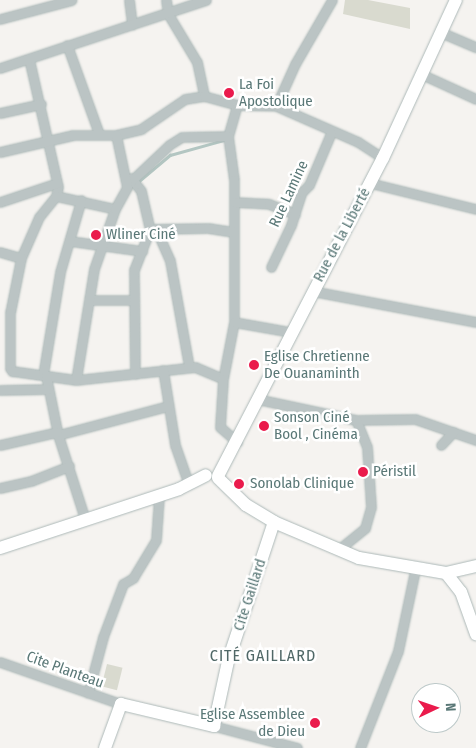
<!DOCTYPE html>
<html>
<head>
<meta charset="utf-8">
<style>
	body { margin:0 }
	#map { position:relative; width:476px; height:748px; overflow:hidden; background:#f5f3f0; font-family:"Fira Sans Condensed",sans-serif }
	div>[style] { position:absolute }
	.green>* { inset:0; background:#d9dacf; transform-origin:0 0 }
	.stream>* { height:2.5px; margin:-1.25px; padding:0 1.25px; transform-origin:1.25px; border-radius:1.25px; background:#b3c6c2 }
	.roads { filter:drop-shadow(0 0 1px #adb9b8) drop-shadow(0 0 1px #adb9b8) }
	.street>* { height:9px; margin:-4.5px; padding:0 4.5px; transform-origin:4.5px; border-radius:4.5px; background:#bbc4c4 }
	.secondary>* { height:12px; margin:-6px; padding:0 6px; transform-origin:6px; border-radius:6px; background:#fff }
	.dots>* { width:14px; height:14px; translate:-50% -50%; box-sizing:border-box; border:2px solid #fff; border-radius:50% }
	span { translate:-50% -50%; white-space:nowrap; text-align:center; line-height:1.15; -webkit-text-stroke:5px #fff; paint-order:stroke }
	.poi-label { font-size:15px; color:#5a7877 }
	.left { translate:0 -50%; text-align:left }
	.right { translate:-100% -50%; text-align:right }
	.street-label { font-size:15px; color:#5a7877 }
	.neighbourhood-label { font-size:16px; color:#506867; letter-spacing:1px }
	.north { position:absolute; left:411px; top:683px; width:50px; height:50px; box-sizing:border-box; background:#fff; border:1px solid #bdc9c9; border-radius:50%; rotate:87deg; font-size:14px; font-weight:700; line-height:20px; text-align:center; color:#5a7877 }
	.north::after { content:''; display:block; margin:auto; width:18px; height:22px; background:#ea1b4c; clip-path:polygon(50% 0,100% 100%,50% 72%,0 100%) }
</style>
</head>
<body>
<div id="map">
	<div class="green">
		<i style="clip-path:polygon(345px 0,368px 0,410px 8px,410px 29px,343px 14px)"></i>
		<i style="left:107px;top:664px;width:16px;height:23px;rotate:14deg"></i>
	</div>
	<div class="stream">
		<i style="left:138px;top:182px;width:42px;rotate:-40.2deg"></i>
		<i style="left:170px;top:155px;width:56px;rotate:-15.5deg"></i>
	</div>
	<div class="roads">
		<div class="street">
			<i style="left:129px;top:0;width:25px;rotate:83deg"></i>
			<i style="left:166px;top:0;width:14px;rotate:82deg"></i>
			<i style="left:168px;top:14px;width:56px;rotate:58.9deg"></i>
			<i style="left:197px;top:62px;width:35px;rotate:78deg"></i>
			<i style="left:332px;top:0;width:74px;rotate:120deg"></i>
			<i style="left:295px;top:64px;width:46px;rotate:114.3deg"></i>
			<i style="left:276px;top:106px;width:90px;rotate:23.7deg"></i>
			<i style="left:358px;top:142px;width:30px;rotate:33deg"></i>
			<i style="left:0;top:19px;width:74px;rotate:-14.8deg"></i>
			<i style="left:440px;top:32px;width:39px;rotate:23deg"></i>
			<i style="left:67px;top:45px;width:95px;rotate:70.2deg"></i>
			<i style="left:29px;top:59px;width:131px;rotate:77.2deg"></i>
			<i style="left:58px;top:187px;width:9px;rotate:103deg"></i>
			<i style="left:56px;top:196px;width:27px;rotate:129deg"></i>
			<i style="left:39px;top:217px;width:45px;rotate:113.7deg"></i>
			<i style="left:21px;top:258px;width:56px;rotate:101.3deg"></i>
			<i style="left:10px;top:313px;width:55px;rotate:90deg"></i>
			<i style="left:10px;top:368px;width:4px;rotate:56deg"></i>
			<i style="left:12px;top:371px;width:65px;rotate:8deg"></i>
			<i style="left:76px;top:380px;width:120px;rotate:-6.2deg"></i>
			<i style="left:195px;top:367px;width:30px;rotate:23deg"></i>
			<i style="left:0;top:68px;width:217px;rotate:-18.3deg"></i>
			<i style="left:421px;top:74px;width:60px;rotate:24.4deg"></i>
			<i style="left:237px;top:105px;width:32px;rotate:106deg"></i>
			<i style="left:228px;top:136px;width:44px;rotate:82.2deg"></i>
			<i style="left:234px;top:180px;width:142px;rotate:90deg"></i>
			<i style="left:234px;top:322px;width:58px;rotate:100.9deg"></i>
			<i style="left:223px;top:379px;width:48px;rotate:93.6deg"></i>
			<i style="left:220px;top:427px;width:23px;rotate:41deg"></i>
			<i style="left:0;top:113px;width:42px;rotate:-12.4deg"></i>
			<i style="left:0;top:152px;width:75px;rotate:-13.1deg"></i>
			<i style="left:73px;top:135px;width:43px"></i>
			<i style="left:116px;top:135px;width:26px;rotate:-13deg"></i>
			<i style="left:141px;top:129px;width:53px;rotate:-34.3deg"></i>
			<i style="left:185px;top:99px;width:19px;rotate:-9deg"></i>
			<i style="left:204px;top:96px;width:34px;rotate:15deg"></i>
			<i style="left:237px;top:105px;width:39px;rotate:1deg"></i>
			<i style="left:131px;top:178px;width:16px;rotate:52deg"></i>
			<i style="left:141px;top:191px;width:39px;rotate:77deg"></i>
			<i style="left:150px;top:229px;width:11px;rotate:38deg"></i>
			<i style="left:159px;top:236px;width:27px;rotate:66deg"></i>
			<i style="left:170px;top:261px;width:108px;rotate:79.8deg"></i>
			<i style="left:129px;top:183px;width:55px;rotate:-43.5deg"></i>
			<i style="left:169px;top:145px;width:15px;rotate:-32deg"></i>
			<i style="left:182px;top:137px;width:46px;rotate:-1.2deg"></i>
			<i style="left:370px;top:183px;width:109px;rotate:13.8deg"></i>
			<i style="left:56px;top:196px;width:60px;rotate:12.4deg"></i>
			<i style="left:0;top:202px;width:60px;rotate:-18.4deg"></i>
			<i style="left:234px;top:202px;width:35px;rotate:3deg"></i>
			<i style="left:269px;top:204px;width:28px;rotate:21deg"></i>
			<i style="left:70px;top:241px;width:73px;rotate:7.9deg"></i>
			<i style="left:0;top:252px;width:22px;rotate:16deg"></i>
			<i style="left:271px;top:267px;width:47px;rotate:-64.5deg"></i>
			<i style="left:291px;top:225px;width:35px;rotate:-72deg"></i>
			<i style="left:302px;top:192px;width:10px;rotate:-45deg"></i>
			<i style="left:309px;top:185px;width:56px;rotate:-67.1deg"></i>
			<i style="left:312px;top:291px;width:167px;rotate:10.7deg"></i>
			<i style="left:89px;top:300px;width:45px"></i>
			<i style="left:234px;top:322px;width:58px;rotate:10deg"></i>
			<i style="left:163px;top:370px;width:76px;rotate:80.9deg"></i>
			<i style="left:175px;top:445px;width:42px;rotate:70.7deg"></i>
			<i style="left:135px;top:374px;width:104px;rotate:-90.6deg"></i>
			<i style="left:134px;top:270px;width:44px;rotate:-68.7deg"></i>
			<i style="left:150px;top:229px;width:58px;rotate:-1deg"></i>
			<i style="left:208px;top:228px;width:26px;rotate:9deg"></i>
			<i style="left:43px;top:375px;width:104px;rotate:-80.6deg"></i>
			<i style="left:60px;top:272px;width:75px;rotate:-73.7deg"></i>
			<i style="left:46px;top:376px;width:60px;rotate:78.5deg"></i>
			<i style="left:58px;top:435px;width:88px;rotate:72.2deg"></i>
			<i style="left:76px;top:380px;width:112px;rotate:-80.8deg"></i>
			<i style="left:94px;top:269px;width:64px;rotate:-70.7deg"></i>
			<i style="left:115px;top:209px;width:25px;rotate:-61deg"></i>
			<i style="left:127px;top:187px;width:53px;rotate:-101.9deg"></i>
			<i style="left:0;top:390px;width:48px;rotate:-1.2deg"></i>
			<i style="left:257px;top:399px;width:101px;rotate:12deg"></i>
			<i style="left:356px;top:420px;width:59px;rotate:-1deg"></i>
			<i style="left:415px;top:419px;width:65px;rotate:19deg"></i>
			<i style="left:58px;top:435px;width:114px;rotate:-14.8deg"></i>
			<i style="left:0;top:445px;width:58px;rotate:-12.8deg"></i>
			<i style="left:441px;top:445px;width:18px;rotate:-47deg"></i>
			<i style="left:0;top:488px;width:32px;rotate:-13deg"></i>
			<i style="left:31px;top:481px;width:41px;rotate:-21.5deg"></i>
			<i style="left:338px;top:550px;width:35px;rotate:-39deg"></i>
			<i style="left:365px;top:528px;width:22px;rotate:-74deg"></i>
			<i style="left:371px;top:507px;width:60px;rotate:-93.8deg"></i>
			<i style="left:367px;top:447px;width:29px;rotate:-112deg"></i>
			<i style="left:0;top:662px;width:128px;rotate:19.1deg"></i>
			<i style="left:88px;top:693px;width:58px;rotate:-75deg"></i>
			<i style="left:103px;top:637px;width:57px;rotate:-69.3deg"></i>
			<i style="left:123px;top:584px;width:12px;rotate:-31deg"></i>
			<i style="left:133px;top:578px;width:44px;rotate:-58.8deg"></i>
			<i style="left:156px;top:540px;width:44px;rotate:-86.1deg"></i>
			<i style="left:214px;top:726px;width:86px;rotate:14.8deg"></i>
			<i style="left:360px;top:748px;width:104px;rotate:-68.6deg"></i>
			<i style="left:398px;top:651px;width:83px;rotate:-78.1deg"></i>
		</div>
		<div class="secondary">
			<i style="left:218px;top:476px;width:358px;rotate:-62.6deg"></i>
			<i style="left:383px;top:158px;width:174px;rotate:-65.2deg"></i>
			<i style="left:218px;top:478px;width:39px;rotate:44deg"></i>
			<i style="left:246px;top:505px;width:33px;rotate:31deg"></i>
			<i style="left:274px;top:522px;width:92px;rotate:23deg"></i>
			<i style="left:359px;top:558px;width:88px;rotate:9.8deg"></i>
			<i style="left:446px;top:573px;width:31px;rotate:-13deg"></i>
			<i style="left:0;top:548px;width:188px;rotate:-18.2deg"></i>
			<i style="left:179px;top:489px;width:30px;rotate:-27deg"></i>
			<i style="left:446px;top:573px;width:24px;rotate:52deg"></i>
			<i style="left:461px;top:592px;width:45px;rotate:70.3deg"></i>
			<i style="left:105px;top:748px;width:47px;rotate:-70deg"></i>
			<i style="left:121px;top:704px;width:96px;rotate:13.3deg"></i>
			<i style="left:214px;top:726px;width:66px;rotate:-77.8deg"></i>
			<i style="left:228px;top:661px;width:146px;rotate:-71.7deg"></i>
		</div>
	</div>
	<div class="dots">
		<i style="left:229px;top:93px;background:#ea1b4c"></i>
		<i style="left:96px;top:235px;background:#ea1b4c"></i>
		<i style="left:254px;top:365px;background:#ea1b4c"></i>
		<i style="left:264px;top:426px;background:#ea1b4c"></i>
		<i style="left:363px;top:472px;background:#ea1b4c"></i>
		<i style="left:239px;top:484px;background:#ea1b4c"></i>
		<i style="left:315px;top:723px;background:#ea1b4c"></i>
	</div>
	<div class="poi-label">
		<span class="left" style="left:239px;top:93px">La Foi<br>Apostolique</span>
		<span class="left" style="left:106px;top:235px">Wliner Ciné</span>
		<span class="left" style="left:264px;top:365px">Eglise Chretienne<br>De Ouanaminth</span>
		<span class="left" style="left:274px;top:426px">Sonson Ciné<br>Bool , Cinéma</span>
		<span class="left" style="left:373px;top:472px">Péristil</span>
		<span class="left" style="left:250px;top:484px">Sonolab Clinique</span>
		<span class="right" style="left:305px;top:723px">Eglise Assemblee<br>de Dieu</span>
	</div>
	<div class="street-label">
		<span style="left:289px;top:194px;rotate:-65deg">Rue Lamine</span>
		<span style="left:342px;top:235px;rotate:-62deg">Rue de la Liberté</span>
		<span style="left:250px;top:595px;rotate:-72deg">Cite Gaillard</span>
		<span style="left:65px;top:670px;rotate:20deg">Cite Planteau</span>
	</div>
	<div class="neighbourhood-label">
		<span style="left:263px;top:656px">CITÉ GAILLARD</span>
	</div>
	<div class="north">N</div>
</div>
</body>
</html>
